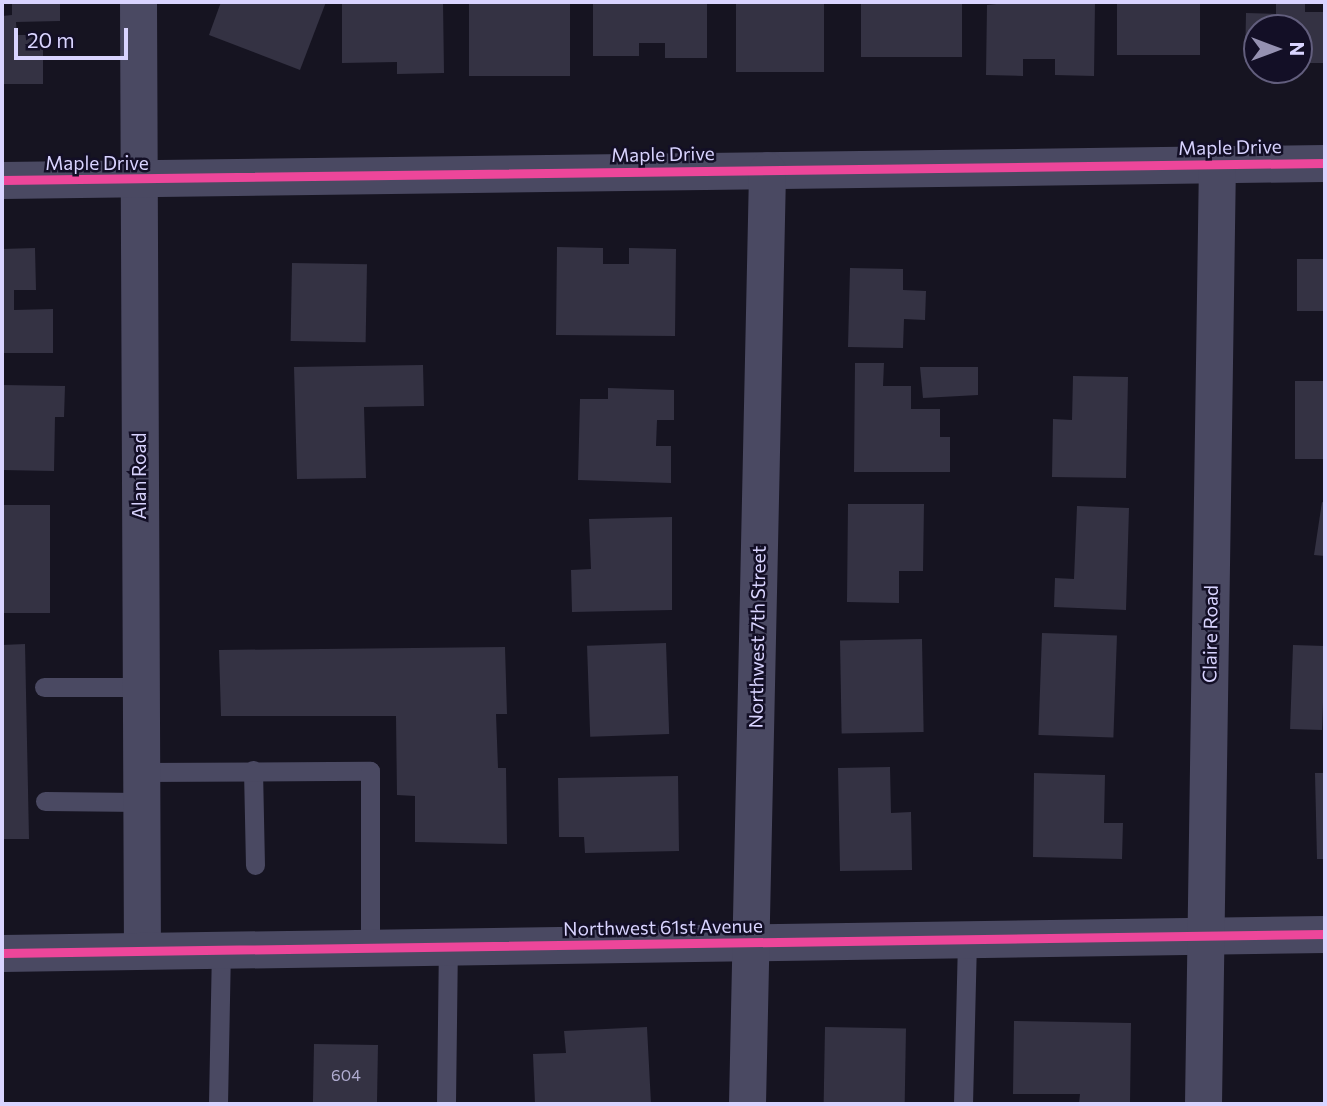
<!DOCTYPE html>
<html>
<head>
<meta charset="utf-8">
<style>
	body { margin:0 }
	#map { position:relative; width:1327px; height:1106px; overflow:hidden; background:#161421; font-family:Commissioner,sans-serif }
	div>[style] { position:absolute }
	.building>* { inset:0; background:#343243; transform-origin:0 0 }
	.lane>* { height:19px; margin:-9.5px; padding:0 9.5px; transform-origin:9.5px; border-radius:9.5px; background:#4a4962 }
	.street>* { height:37px; margin:-18.5px; padding:0 18.5px; transform-origin:18.5px; border-radius:18.5px; background:#4a4962 }
	.cycleway>* { height:9px; margin:-4.5px; padding:0 4.5px; transform-origin:4.5px; border-radius:4.5px; background:#ed469a }
	span { translate:-50% -50%; white-space:nowrap; text-align:center; line-height:1.15; -webkit-text-stroke:5px #130f26; paint-order:stroke }
	.number-label { font-size:16px; color:#b0acd0 }
	.number-label span { -webkit-text-stroke-width:0 }
	.street-label { font-size:19px; color:#d9d4ff }
	.frame { position:absolute; inset:0; border:4px solid #d9d4ff; pointer-events:none }
	.north { position:absolute; left:1243px; top:14px; width:70px; height:70px; box-sizing:border-box; background:#130f26; border:2px solid #625e7d; border-radius:50%; rotate:90deg; font-size:19px; font-weight:700; line-height:28px; text-align:center; color:#d9d4ff }
	.north::after { content:''; display:block; margin:auto; width:24px; height:32px; background:#9591b1; clip-path:polygon(50% 0,100% 100%,50% 72%,0 100%) }
	.scale { position:absolute; left:14px; top:28px; width:114px; height:32px; box-sizing:border-box; border:4px solid #d9d4ff; border-top:0; padding-left:9px; font-size:21px; line-height:24px; white-space:nowrap; color:#d9d4ff; -webkit-text-stroke:5px #130f26; paint-order:stroke }
</style>
</head>
<body>
<div id="map">
	<div class="building">
		<i style="clip-path:polygon(12px 2px,60px 2px,60px 21px,16px 22px,17px 35px,43px 35px,43px 84px,2px 84px,2px 16px,12px 15px)"></i>
		<i style="clip-path:polygon(221px 2px,326px 2px,300px 70px,209px 35px)"></i>
		<i style="clip-path:polygon(342px 2px,443px 2px,444px 73px,397px 74px,397px 62px,342px 63px)"></i>
		<i style="left:469px;top:2px;width:101px;height:74px"></i>
		<i style="clip-path:polygon(593px 2px,707px 2px,707px 58px,665px 58px,665px 43px,639px 43px,639px 56px,593px 56px)"></i>
		<i style="left:736px;top:2px;width:88px;height:70px"></i>
		<i style="left:861px;top:2px;width:101px;height:55px"></i>
		<i style="clip-path:polygon(1015px 2px,1095px 2px,1094px 76px,1055px 75px,1055px 59px,1023px 59px,1023px 76px,986px 75px,987px 5px)"></i>
		<i style="left:1117px;top:2px;width:83px;height:53px"></i>
		<i style="clip-path:polygon(1276px 2px,1305px 2px,1305px 12px,1325px 12px,1325px 63px,1299px 63px,1299px 28px,1257px 28px,1257px 62px,1245px 62px,1246px 13px,1276px 14px)"></i>
		<i style="clip-path:polygon(557px 247px,603px 248px,603px 264px,629px 264px,629px 248px,676px 249px,675px 336px,556px 335px)"></i>
		<i style="clip-path:polygon(35px 248px,36px 290px,14px 290px,14px 310px,53px 309px,53px 353px,2px 353px,2px 249px)"></i>
		<i style="left:1297px;top:259px;width:28px;height:52px"></i>
		<i style="left:292px;top:263px;width:75px;height:78px;rotate:1deg"></i>
		<i style="clip-path:polygon(850px 268px,903px 269px,903px 290px,926px 291px,925px 320px,904px 319px,903px 348px,848px 347px)"></i>
		<i style="clip-path:polygon(855px 363px,884px 363px,883px 386px,911px 386px,911px 409px,940px 409px,940px 437px,950px 437px,950px 472px,854px 472px)"></i>
		<i style="clip-path:polygon(423px 365px,424px 406px,364px 407px,366px 478px,297px 479px,294px 367px)"></i>
		<i style="clip-path:polygon(920px 367px,978px 367px,978px 395px,923px 398px)"></i>
		<i style="clip-path:polygon(1073px 376px,1128px 377px,1126px 478px,1052px 477px,1053px 419px,1072px 420px)"></i>
		<i style="left:1295px;top:381px;width:30px;height:78px"></i>
		<i style="clip-path:polygon(2px 385px,65px 386px,64px 417px,55px 417px,54px 471px,2px 470px)"></i>
		<i style="clip-path:polygon(608px 388px,674px 390px,674px 420px,657px 420px,656px 446px,671px 446px,671px 483px,578px 480px,580px 399px,608px 399px)"></i>
		<i style="clip-path:polygon(1322px 502px,1325px 503px,1325px 556px,1314px 555px)"></i>
		<i style="clip-path:polygon(848px 504px,924px 504px,923px 571px,899px 571px,899px 603px,847px 602px)"></i>
		<i style="left:2px;top:505px;width:48px;height:108px"></i>
		<i style="clip-path:polygon(1077px 506px,1129px 508px,1126px 610px,1054px 607px,1055px 578px,1074px 579px)"></i>
		<i style="clip-path:polygon(672px 517px,672px 610px,572px 612px,571px 570px,591px 569px,589px 519px)"></i>
		<i style="left:1042px;top:633px;width:75px;height:102px;rotate:2deg"></i>
		<i style="left:922px;top:639px;width:93px;height:82px;rotate:89deg"></i>
		<i style="left:666px;top:643px;width:91px;height:79px;rotate:88deg"></i>
		<i style="clip-path:polygon(25px 644px,29px 839px,2px 839px,2px 645px)"></i>
		<i style="left:1293px;top:645px;width:32px;height:84px;rotate:2deg"></i>
		<i style="clip-path:polygon(505px 647px,507px 714px,496px 714px,498px 768px,506px 768px,507px 844px,415px 842px,415px 796px,397px 795px,396px 716px,221px 716px,219px 650px)"></i>
		<i style="clip-path:polygon(890px 767px,891px 813px,911px 812px,912px 870px,840px 871px,838px 768px)"></i>
		<i style="clip-path:polygon(1034px 773px,1105px 775px,1104px 823px,1123px 823px,1122px 859px,1033px 857px)"></i>
		<i style="clip-path:polygon(1315px 773px,1325px 773px,1325px 859px,1317px 859px)"></i>
		<i style="clip-path:polygon(678px 776px,679px 851px,585px 853px,584px 837px,559px 837px,558px 778px)"></i>
		<i style="clip-path:polygon(1014px 1021px,1131px 1023px,1130px 1104px,1079px 1104px,1080px 1094px,1013px 1094px)"></i>
		<i style="clip-path:polygon(647px 1027px,651px 1104px,535px 1104px,533px 1054px,566px 1053px,564px 1031px)"></i>
		<i style="left:825px;top:1027px;width:81px;height:77px;rotate:1deg"></i>
		<i style="left:314px;top:1044px;width:64px;height:60px;rotate:1deg"></i>
	</div>
	<div class="lane">
		<i style="left:44px;top:687px;width:96px"></i>
		<i style="left:253px;top:770px;width:95px;rotate:88.8deg"></i>
		<i style="left:141px;top:772px;width:229px;rotate:-0.3deg"></i>
		<i style="left:370px;top:771px;width:176px;rotate:90deg"></i>
		<i style="left:45px;top:801px;width:96px;rotate:0.6deg"></i>
		<i style="left:218px;top:1104px;width:156px;rotate:-88.9deg"></i>
		<i style="left:446px;top:1104px;width:158px;rotate:-89.3deg"></i>
		<i style="left:963px;top:1104px;width:165px;rotate:-88.6deg"></i>
	</div>
	<div class="street">
		<i style="left:138px;top:2px;width:948px;rotate:89.76deg"></i>
		<i style="left:2px;top:180px;width:1323px;rotate:-0.74deg"></i>
		<i style="left:2px;top:953px;width:1323px;rotate:-0.82deg"></i>
		<i style="left:747px;top:1104px;width:934px;rotate:-88.77deg"></i>
		<i style="left:1203px;top:1104px;width:939px;rotate:-89.15deg"></i>
	</div>
	<div class="cycleway">
		<i style="left:2px;top:180px;width:1323px;rotate:-0.74deg"></i>
		<i style="left:2px;top:953px;width:1323px;rotate:-0.82deg"></i>
	</div>
	<div class="number-label">
		<span style="left:346px;top:1075px">604</span>
	</div>
	<div class="street-label">
		<span style="left:1230px;top:147px;rotate:-1deg">Maple Drive</span>
		<span style="left:663px;top:154px;rotate:-1deg">Maple Drive</span>
		<span style="left:97px;top:163px">Maple Drive</span>
		<span style="left:139px;top:476px;rotate:-90deg">Alan Road</span>
		<span style="left:1210px;top:634px;rotate:-89deg">Claire Road</span>
		<span style="left:757px;top:637px;rotate:-89deg">Northwest 7th Street</span>
		<span style="left:663px;top:927px;rotate:-1deg">Northwest 61st Avenue</span>
	</div>
	<div class="frame"></div>
	<div class="north">N</div>
	<div class="scale">20 m</div>
</div>
</body>
</html>
